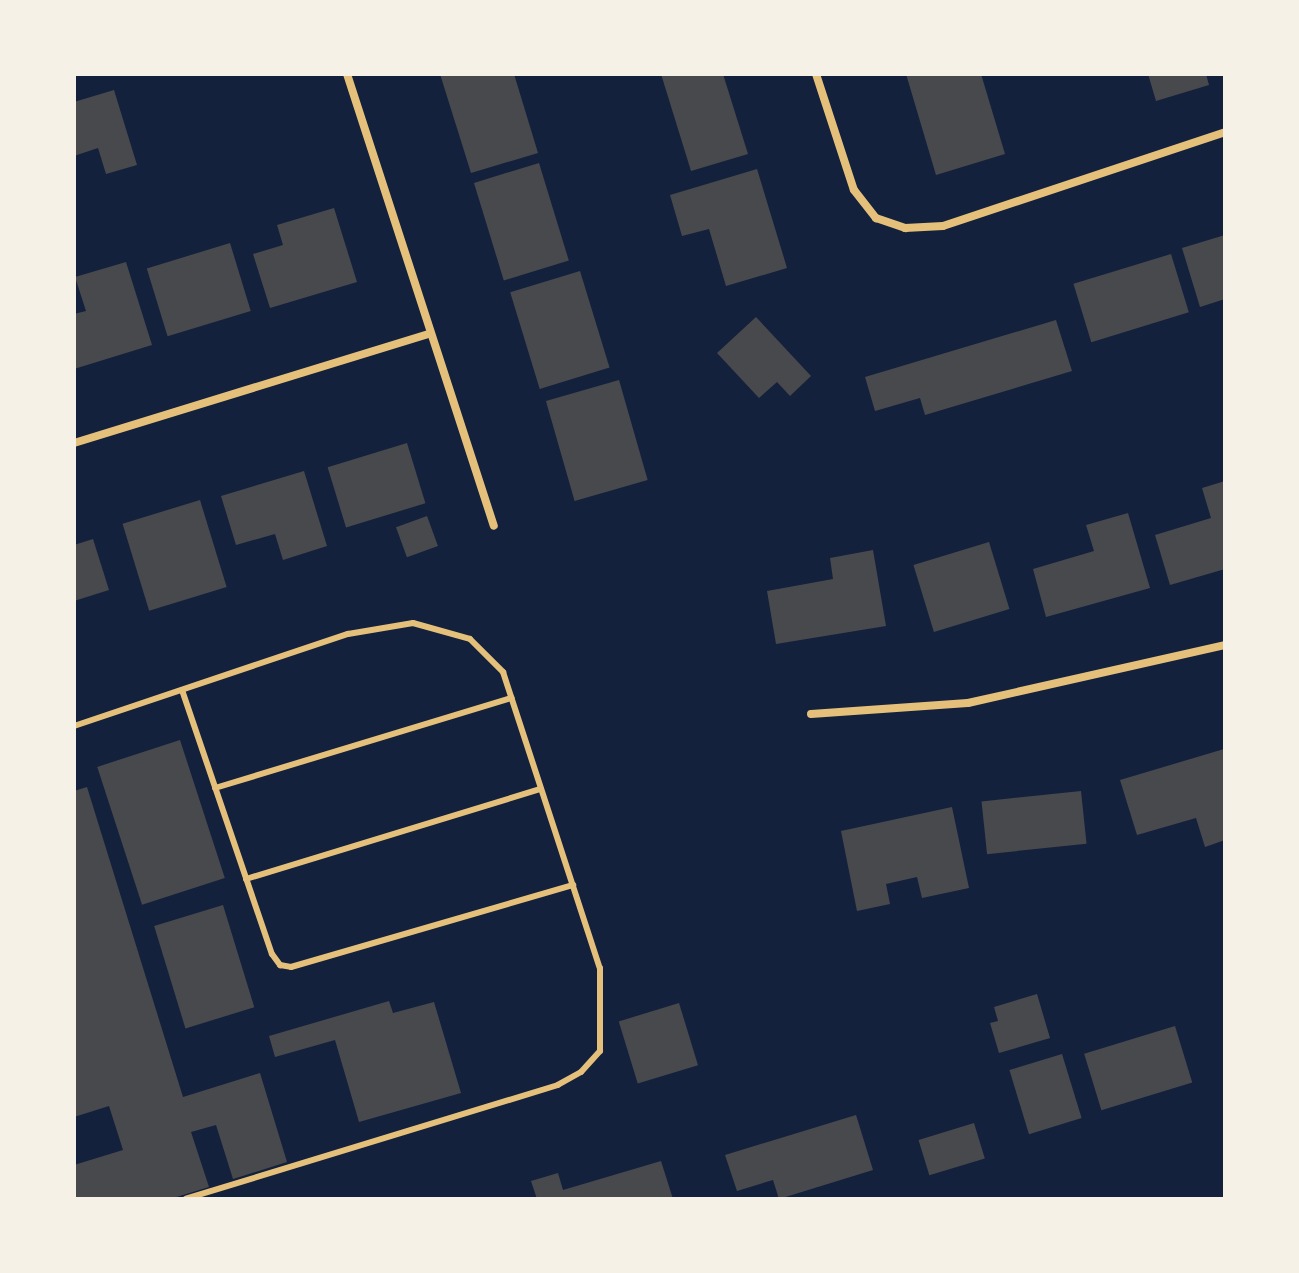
<!DOCTYPE html>
<html>
<head>
<meta charset="utf-8">
<style>
	body { margin:0 }
	#map { position:relative; width:1299px; height:1273px; overflow:hidden; background:#14213d; font-family:"Space Grotesk",sans-serif }
	div>[style] { position:absolute }
	.building>* { inset:0; background:#48494c; transform-origin:0 0 }
	.service>* { height:6px; margin:-3px; padding:0 3px; transform-origin:3px; border-radius:3px; background:#e5c07b }
	.minor>* { height:8px; margin:-4px; padding:0 4px; transform-origin:4px; border-radius:4px; background:#e5c07b }
	span { translate:-50% -50%; white-space:nowrap; text-align:center; line-height:1.15; -webkit-text-stroke:6px #f6f1e7; paint-order:stroke }
	.frame { position:absolute; inset:0; border:76px solid #f6f1e7; pointer-events:none }
</style>
</head>
<body>
<div id="map">
	<div class="building">
		<i style="clip-path:polygon(440px 74px,514px 74px,538px 153px,471px 173px)"></i>
		<i style="clip-path:polygon(661px 74px,723px 74px,748px 154px,691px 171px)"></i>
		<i style="clip-path:polygon(906px 74px,981px 74px,1005px 154px,936px 175px)"></i>
		<i style="clip-path:polygon(1148px 74px,1206px 74px,1209px 85px,1156px 101px)"></i>
		<i style="clip-path:polygon(114px 90px,137px 165px,106px 174px,98px 148px,74px 156px,74px 102px)"></i>
		<i style="left:539px;top:163px;width:102px;height:68px;rotate:73deg"></i>
		<i style="clip-path:polygon(757px 169px,787px 268px,726px 286px,709px 229px,682px 236px,670px 195px)"></i>
		<i style="clip-path:polygon(334px 208px,357px 282px,270px 308px,253px 254px,283px 245px,277px 225px)"></i>
		<i style="clip-path:polygon(1225px 235px,1225px 299px,1200px 307px,1182px 248px)"></i>
		<i style="left:230px;top:243px;width:71px;height:87px;rotate:73deg"></i>
		<i style="left:1171px;top:254px;width:61px;height:102px;rotate:73deg"></i>
		<i style="clip-path:polygon(126px 262px,152px 345px,74px 369px,74px 314px,86px 311px,75px 277px)"></i>
		<i style="left:580px;top:271px;width:101px;height:73px;rotate:73deg"></i>
		<i style="clip-path:polygon(756px 317px,811px 376px,790px 396px,777px 382px,759px 398px,717px 353px)"></i>
		<i style="clip-path:polygon(1056px 320px,1072px 371px,925px 415px,920px 398px,875px 411px,865px 377px)"></i>
		<i style="left:619px;top:380px;width:104px;height:76px;rotate:74deg"></i>
		<i style="left:407px;top:443px;width:63px;height:83px;rotate:73deg"></i>
		<i style="clip-path:polygon(304px 471px,327px 546px,283px 560px,275px 534px,236px 545px,221px 496px)"></i>
		<i style="clip-path:polygon(1225px 481px,1225px 569px,1170px 585px,1155px 535px,1211px 518px,1202px 488px)"></i>
		<i style="left:200px;top:500px;width:91px;height:81px;rotate:73deg"></i>
		<i style="clip-path:polygon(1128px 513px,1150px 588px,1046px 617px,1033px 569px,1094px 551px,1086px 525px)"></i>
		<i style="left:427px;top:516px;width:32px;height:33px;rotate:70deg"></i>
		<i style="clip-path:polygon(93px 539px,109px 590px,74px 601px,74px 545px)"></i>
		<i style="left:989px;top:542px;width:70px;height:79px;rotate:73deg"></i>
		<i style="clip-path:polygon(873px 550px,886px 626px,776px 644px,767px 591px,833px 579px,830px 558px)"></i>
		<i style="left:180px;top:740px;width:145px;height:87px;rotate:72deg"></i>
		<i style="clip-path:polygon(1224px 749px,1225px 840px,1205px 847px,1196px 818px,1137px 835px,1120px 780px)"></i>
		<i style="clip-path:polygon(87px 787px,183px 1097px,260px 1073px,287px 1162px,233px 1179px,216px 1125px,191px 1132px,209px 1187px,170px 1199px,74px 1199px,74px 1165px,123px 1150px,109px 1106px,74px 1117px,74px 791px)"></i>
		<i style="left:1081px;top:791px;width:53px;height:100px;rotate:84deg"></i>
		<i style="clip-path:polygon(952px 807px,969px 888px,922px 898px,917px 877px,886px 884px,890px 904px,857px 911px,841px 831px)"></i>
		<i style="left:223px;top:905px;width:107px;height:72px;rotate:73deg"></i>
		<i style="clip-path:polygon(1037px 994px,1050px 1038px,999px 1053px,990px 1023px,998px 1021px,994px 1007px)"></i>
		<i style="clip-path:polygon(389px 1001px,393px 1013px,434px 1002px,461px 1093px,359px 1122px,335px 1040px,275px 1057px,269px 1036px)"></i>
		<i style="left:679px;top:1003px;width:65px;height:63px;rotate:73deg"></i>
		<i style="left:1175px;top:1026px;width:59px;height:95px;rotate:73deg"></i>
		<i style="left:1062px;top:1054px;width:67px;height:55px;rotate:73deg"></i>
		<i style="clip-path:polygon(856px 1115px,873px 1170px,779px 1199px,773px 1180px,737px 1191px,725px 1155px)"></i>
		<i style="left:974px;top:1123px;width:37px;height:58px;rotate:73deg"></i>
		<i style="clip-path:polygon(661px 1161px,673px 1199px,537px 1199px,531px 1181px,558px 1173px,563px 1190px)"></i>
	</div>
	<div class="service">
		<i style="left:182px;top:690px;width:279px;rotate:71.2deg"></i>
		<i style="left:272px;top:954px;width:14px;rotate:54deg"></i>
		<i style="left:280px;top:965px;width:11px;rotate:10deg"></i>
		<i style="left:291px;top:967px;width:294px;rotate:-16.2deg"></i>
		<i style="left:74px;top:726px;width:289px;rotate:-18.6deg"></i>
		<i style="left:348px;top:634px;width:66px;rotate:-9.6deg"></i>
		<i style="left:413px;top:623px;width:59px;rotate:15.7deg"></i>
		<i style="left:470px;top:639px;width:47px;rotate:45deg"></i>
		<i style="left:503px;top:672px;width:311px;rotate:71.9deg"></i>
		<i style="left:600px;top:968px;width:83px;rotate:90deg"></i>
		<i style="left:600px;top:1051px;width:28px;rotate:132deg"></i>
		<i style="left:581px;top:1072px;width:26px;rotate:151deg"></i>
		<i style="left:558px;top:1085px;width:389px;rotate:163deg"></i>
		<i style="left:215px;top:788px;width:310px;rotate:-16.9deg"></i>
		<i style="left:246px;top:879px;width:308px;rotate:-17deg"></i>
	</div>
	<div class="minor">
		<i style="left:347px;top:74px;width:475px;rotate:72deg"></i>
		<i style="left:816px;top:74px;width:122px;rotate:71.9deg"></i>
		<i style="left:854px;top:190px;width:36px;rotate:52deg"></i>
		<i style="left:876px;top:218px;width:31px;rotate:19deg"></i>
		<i style="left:905px;top:228px;width:38px;rotate:-3deg"></i>
		<i style="left:943px;top:226px;width:297px;rotate:-18.4deg"></i>
		<i style="left:74px;top:443px;width:370px;rotate:-17.1deg"></i>
		<i style="left:811px;top:714px;width:157px;rotate:-4deg"></i>
		<i style="left:968px;top:703px;width:263px;rotate:-12.7deg"></i>
	</div>
	<div class="frame"></div>
</div>
</body>
</html>
